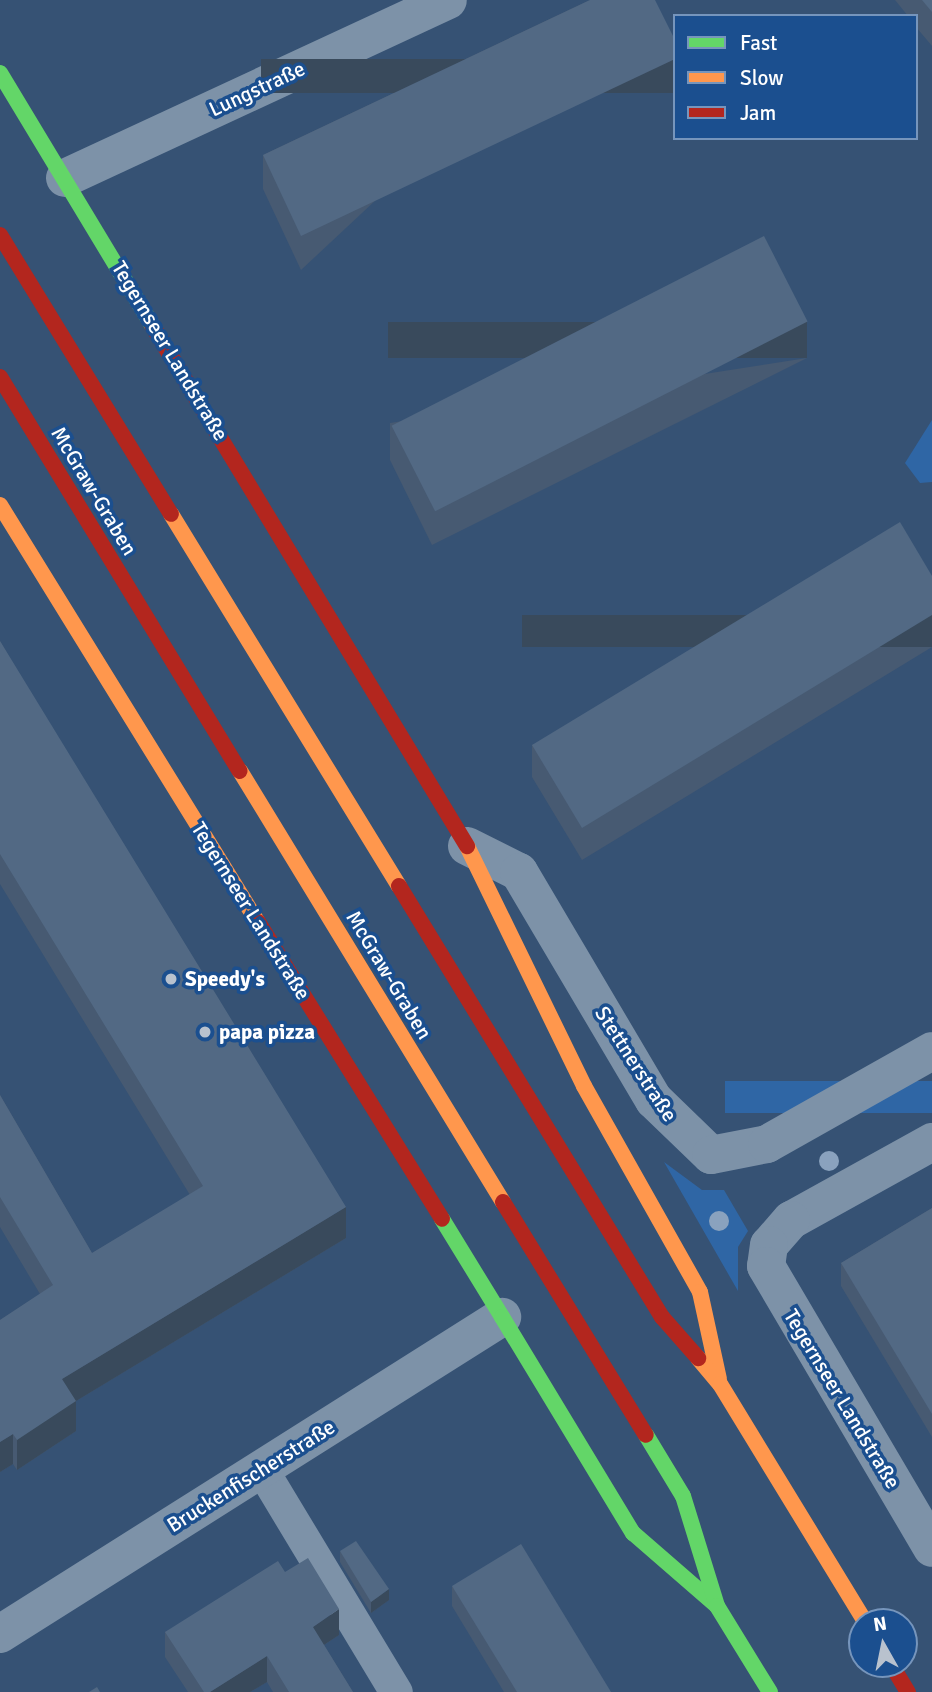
<!DOCTYPE html>
<html>
<head>
<meta charset="utf-8">
<style>
	body { margin:0 }
	#map { position:relative; width:932px; height:1692px; overflow:hidden; background:#365274; font-family:Signika,sans-serif }
	div>[style] { position:absolute }
	.green>* { inset:0; background:#2f66a5; transform-origin:0 0 }
	.lane>* { height:33px; margin:-16.5px; padding:0 16.5px; transform-origin:16.5px; border-radius:16.5px; background:#7d92a8 }
	.street>* { height:38px; margin:-19px; padding:0 19px; transform-origin:19px; border-radius:19px; background:#7d92a8 }
	.fast>* { height:16px; margin:-8px; padding:0 8px; transform-origin:8px; border-radius:8px; background:#63d668 }
	.slow>* { height:16px; margin:-8px; padding:0 8px; transform-origin:8px; border-radius:8px; background:#ff974d }
	.jam>* { height:16px; margin:-8px; padding:0 8px; transform-origin:8px; border-radius:8px; background:#b3261e }
	.trees>* { width:20px; height:20px; margin:-10px; border-radius:50%; background:#8aa2be }
	.wall>* { inset:0; background:#475a72 }
	.shaded-wall>* { inset:0; background:#394a5c; transform-origin:0 0 }
	.building>* { inset:0; background:#526984; transform-origin:0 0 }
	.dots>* { width:19px; height:19px; translate:-50% -50%; box-sizing:border-box; border:4px solid #1b4f8f; border-radius:50% }
	span { translate:-50% -50%; white-space:nowrap; text-align:center; line-height:1.15; -webkit-text-stroke:7px #1b4f8f; paint-order:stroke }
	.street-label { font-size:21px; color:#fff }
	.poi-label { font-size:21px; color:#fff; font-weight:700 }
	.left { translate:0 -50%; text-align:left }
	.legend { position:absolute; left:673px; top:14px; width:245px; height:126px; box-sizing:border-box; background:#1b4f8f; border:2px solid #7695bc; margin:0; padding:9px 12px; list-style:none; font-size:21px; color:#fff }
	.legend li { display:flex; align-items:center; gap:14px; height:35px }
	.legend b { width:35px; border:2px solid #7695bc }
	.north { position:absolute; left:848px; top:1608px; width:70px; height:70px; box-sizing:border-box; background:#1b4f8f; border:2px solid #7695bc; border-radius:50%; rotate:351deg; font-size:19px; font-weight:700; line-height:28px; text-align:center; color:#fff }
	.north::after { content:''; display:block; margin:auto; width:24px; height:32px; background:#b9c2ce; clip-path:polygon(50% 0,100% 100%,50% 72%,0 100%) }
</style>
</head>
<body>
<div id="map">
	<div class="green">
		<i style="clip-path:polygon(932px 420px,932px 482px,920px 483px,905px 463px)"></i>
		<i style="left:932px;top:1081px;width:32px;height:207px;rotate:90deg"></i>
		<i style="clip-path:polygon(664px 1162px,702px 1190px,724px 1190px,748px 1231px,738px 1247px,738px 1291px)"></i>
	</div>
	<div class="lane">
		<i style="left:262px;top:1470px;width:259px;rotate:58.9deg"></i>
	</div>
	<div class="street">
		<i style="left:65px;top:178px;width:422px;rotate:-24.9deg"></i>
		<i style="left:467px;top:846px;width:58px;rotate:26.6deg"></i>
		<i style="left:519px;top:872px;width:265px;rotate:59.4deg"></i>
		<i style="left:654px;top:1100px;width:79px;rotate:44deg"></i>
		<i style="left:711px;top:1155px;width:57px;rotate:-11.1deg"></i>
		<i style="left:767px;top:1144px;width:189px;rotate:-29.4deg"></i>
		<i style="left:932px;top:1142px;width:161px;rotate:151deg"></i>
		<i style="left:791px;top:1220px;width:33px;rotate:131deg"></i>
		<i style="left:769px;top:1245px;width:21px;rotate:98deg"></i>
		<i style="left:766px;top:1266px;width:327px;rotate:59.5deg"></i>
		<i style="left:0;top:1634px;width:594px;rotate:-32.27deg"></i>
	</div>
	<div class="fast">
		<i style="left:0;top:73px;width:294px;rotate:58.9deg"></i>
		<i style="left:442px;top:1219px;width:115px;rotate:58.5deg"></i>
		<i style="left:502px;top:1317px;width:253px;rotate:58.8deg"></i>
		<i style="left:633px;top:1533px;width:111px;rotate:41deg"></i>
		<i style="left:646px;top:1435px;width:71px;rotate:58.8deg"></i>
		<i style="left:683px;top:1496px;width:115px;rotate:72.8deg"></i>
		<i style="left:717px;top:1606px;width:101px;rotate:58.4deg"></i>
	</div>
	<div class="slow">
		<i style="left:0;top:505px;width:490px;rotate:58.3deg"></i>
		<i style="left:171px;top:514px;width:436px;rotate:58.5deg"></i>
		<i style="left:240px;top:771px;width:505px;rotate:58.61deg"></i>
		<i style="left:467px;top:846px;width:267px;rotate:64deg"></i>
		<i style="left:584px;top:1086px;width:236px;rotate:60.6deg"></i>
		<i style="left:700px;top:1292px;width:89px;rotate:77.7deg"></i>
		<i style="left:698px;top:1358px;width:34px;rotate:50deg"></i>
		<i style="left:720px;top:1384px;width:279px;rotate:58.6deg"></i>
	</div>
	<div class="jam">
		<i style="left:0;top:235px;width:327px;rotate:58.5deg"></i>
		<i style="left:152px;top:325px;width:609px;rotate:58.84deg"></i>
		<i style="left:0;top:377px;width:461px;rotate:58.7deg"></i>
		<i style="left:399px;top:886px;width:505px;rotate:58.61deg"></i>
		<i style="left:662px;top:1317px;width:55px;rotate:48.7deg"></i>
		<i style="left:258px;top:922px;width:349px;rotate:58.2deg"></i>
		<i style="left:503px;top:1202px;width:273px;rotate:58.5deg"></i>
		<i style="left:891px;top:1664px;width:33px;rotate:59deg"></i>
	</div>
	<div class="trees">
		<i style="left:829px;top:1161px"></i>
		<i style="left:719px;top:1221px"></i>
	</div>
	<div class="wall">
		<i style="clip-path:polygon(590px 0,301px 270px,263px 189px,263px 155px)"></i>
		<i style="clip-path:polygon(895px 0,932px 0,932px 46px,916px 27px,916px 16px,908px 16px)"></i>
		<i style="clip-path:polygon(807px 358px,432px 545px,390px 460px,390px 423px)"></i>
		<i style="clip-path:polygon(932px 576px,932px 647px,582px 860px,532px 777px,532px 745px)"></i>
		<i style="clip-path:polygon(0 641px,346px 1238px,76px 1401px,76px 1431px,17px 1470px,13px 1464px,0 1472px,0 1320px,40px 1294px,0 1227px,0 1095px,92px 1253px,190px 1195px,0 884px)"></i>
		<i style="clip-path:polygon(932px 1208px,932px 1437px,841px 1286px,841px 1263px)"></i>
		<i style="clip-path:polygon(340px 1551px,389px 1600px,371px 1613px,340px 1562px)"></i>
		<i style="clip-path:polygon(285px 1572px,339px 1635px,324px 1645px,353px 1692px,273px 1692px,267px 1682px,250px 1692px,188px 1692px,165px 1657px,165px 1632px)"></i>
		<i style="clip-path:polygon(452px 1586px,611px 1692px,504px 1692px,452px 1606px)"></i>
	</div>
	<div class="shaded-wall">
		<i style="left:675px;top:59px;width:34px;height:414px;rotate:90deg"></i>
		<i style="left:807px;top:322px;width:36px;height:419px;rotate:90deg"></i>
		<i style="left:932px;top:615px;width:32px;height:410px;rotate:90deg"></i>
		<i style="clip-path:polygon(346px 1207px,346px 1238px,76px 1401px,76px 1431px,17px 1470px,17px 1440px,62px 1379px)"></i>
		<i style="clip-path:polygon(13px 1434px,13px 1464px,0 1472px,0 1442px)"></i>
		<i style="clip-path:polygon(389px 1589px,389px 1600px,371px 1613px,371px 1602px)"></i>
		<i style="clip-path:polygon(339px 1609px,339px 1635px,313px 1652px,313px 1627px)"></i>
		<i style="clip-path:polygon(267px 1656px,267px 1682px,250px 1692px,210px 1692px)"></i>
	</div>
	<div class="building">
		<i style="clip-path:polygon(590px 0,655px 0,675px 40px,675px 59px,301px 236px,263px 155px)"></i>
		<i style="clip-path:polygon(922px 0,932px 0,932px 12px)"></i>
		<i style="left:764px;top:236px;width:96px;height:418px;rotate:63deg"></i>
		<i style="clip-path:polygon(900px 522px,932px 576px,932px 615px,582px 828px,532px 745px)"></i>
		<i style="clip-path:polygon(0 641px,346px 1207px,62px 1379px,76px 1401px,17px 1440px,13px 1434px,0 1442px,0 1320px,53px 1285px,0 1197px,0 1095px,92px 1253px,203px 1186px,0 854px)"></i>
		<i style="clip-path:polygon(932px 1208px,932px 1414px,841px 1263px)"></i>
		<i style="clip-path:polygon(356px 1541px,389px 1589px,371px 1602px,340px 1551px)"></i>
		<i style="clip-path:polygon(521px 1544px,611px 1692px,517px 1692px,452px 1586px)"></i>
		<i style="clip-path:polygon(308px 1558px,339px 1609px,313px 1627px,353px 1692px,289px 1692px,267px 1656px,210px 1692px,204px 1692px,165px 1632px,278px 1561px,285px 1572px)"></i>
		<i style="clip-path:polygon(97px 1687px,100px 1692px,89px 1692px)"></i>
	</div>
	<div class="dots">
		<i style="left:171px;top:979px;background:#b9c2ce"></i>
		<i style="left:205px;top:1032px;background:#b9c2ce"></i>
	</div>
	<div class="street-label">
		<span style="left:257px;top:89px;rotate:-25deg">Lungstraße</span>
		<span style="left:170px;top:351px;rotate:59deg">Tegernseer Landstraße</span>
		<span style="left:94px;top:491px;rotate:59deg">McGraw-Graben</span>
		<span style="left:251px;top:911px;rotate:58deg">Tegernseer Landstraße</span>
		<span style="left:389px;top:975px;rotate:59deg">McGraw-Graben</span>
		<span style="left:636px;top:1064px;rotate:57deg">Stettnerstraße</span>
		<span style="left:842px;top:1399px;rotate:59deg">Tegernseer Landstraße</span>
		<span style="left:251px;top:1476px;rotate:-32deg">Bruckenfischerstraße</span>
	</div>
	<div class="poi-label">
		<span class="left" style="left:185px;top:979px">Speedy's</span>
		<span class="left" style="left:219px;top:1032px">papa pizza</span>
	</div>
	<ul class="legend">
	<li><b style="height:9px;background:#63d668"></b>Fast</li>
	<li><b style="height:9px;background:#ff974d"></b>Slow</li>
	<li><b style="height:9px;background:#b3261e"></b>Jam</li>
	</ul>
	<div class="north">N</div>
</div>
</body>
</html>
